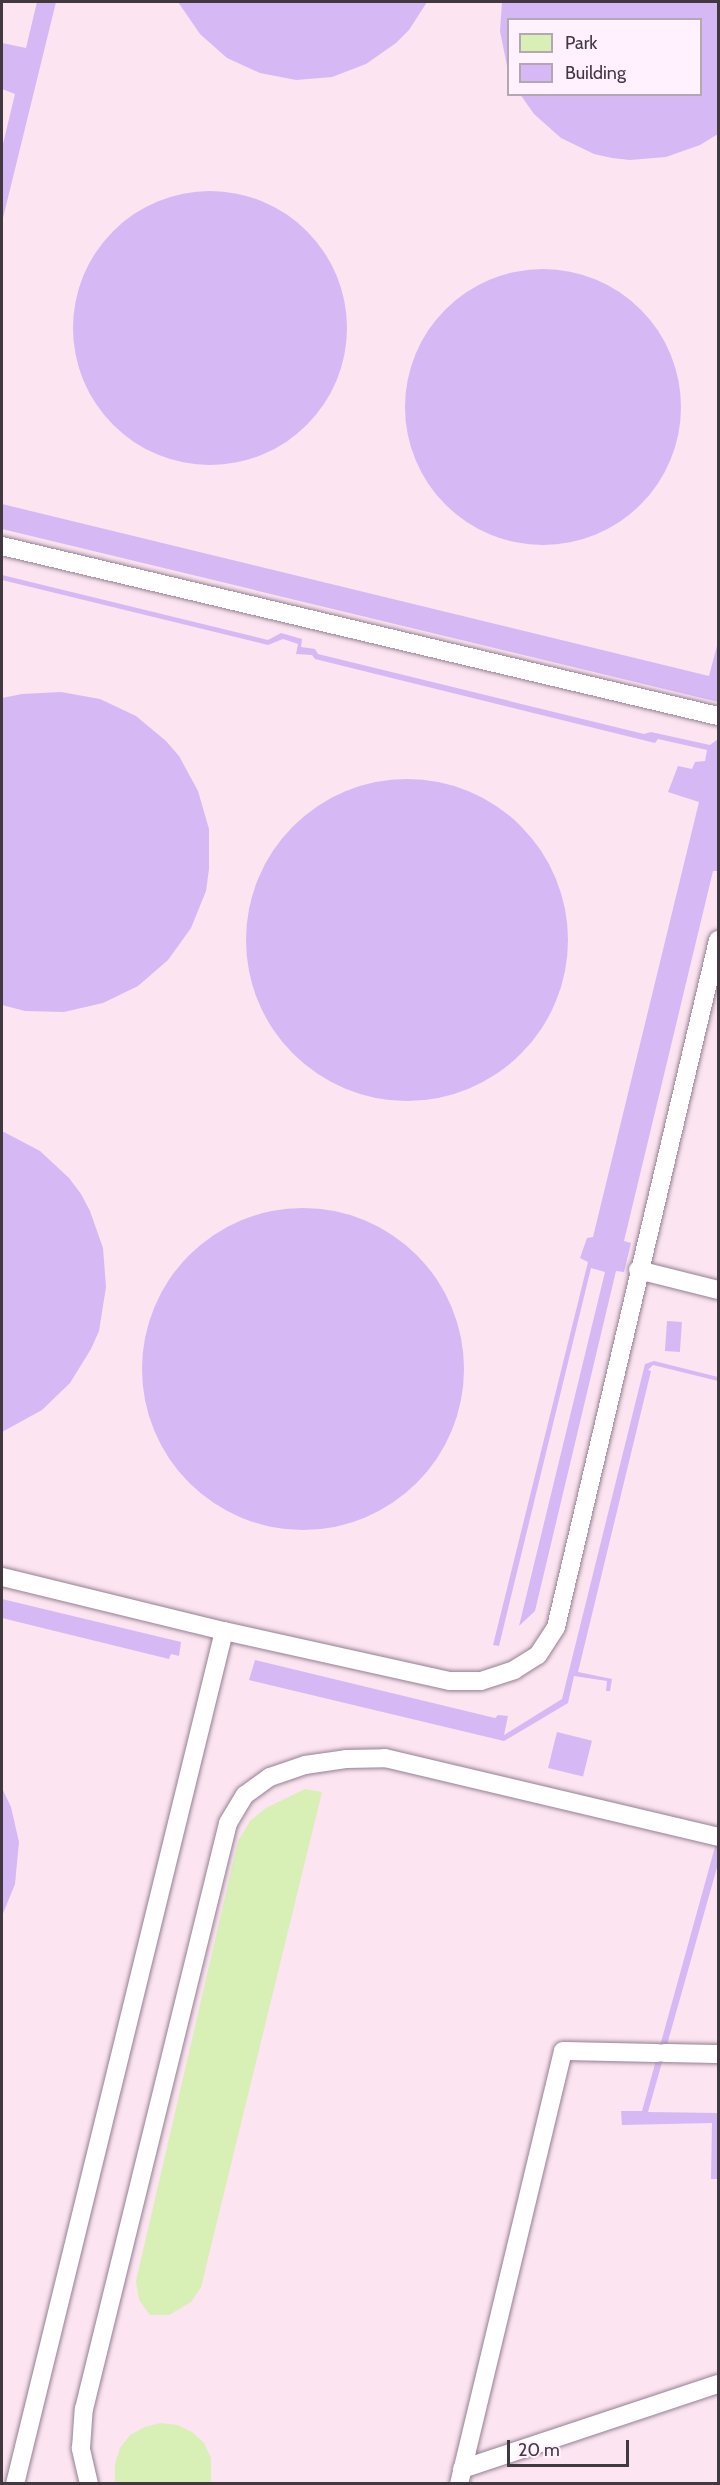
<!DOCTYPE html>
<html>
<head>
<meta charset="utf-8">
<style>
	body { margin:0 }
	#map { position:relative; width:720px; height:2485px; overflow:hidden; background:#fff1fd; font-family:Cabin,sans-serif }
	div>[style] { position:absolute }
	.industrial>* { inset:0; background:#fce4f0 }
	.green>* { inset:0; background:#d8efb6 }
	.building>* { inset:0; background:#d6b9f4; transform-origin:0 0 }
	.round { border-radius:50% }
	.roads { filter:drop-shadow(0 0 2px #948093) drop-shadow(0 0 2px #948093) }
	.service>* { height:18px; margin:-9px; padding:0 9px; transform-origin:9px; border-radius:9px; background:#fff }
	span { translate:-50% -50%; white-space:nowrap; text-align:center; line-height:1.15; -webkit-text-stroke:6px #fff1fd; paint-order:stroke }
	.frame { position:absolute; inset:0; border:3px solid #413840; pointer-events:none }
	.legend { position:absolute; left:507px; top:18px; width:195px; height:78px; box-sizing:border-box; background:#fff1fd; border:2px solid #b3a7b1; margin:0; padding:8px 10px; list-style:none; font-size:18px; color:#413840 }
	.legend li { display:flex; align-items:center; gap:12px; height:30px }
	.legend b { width:30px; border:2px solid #b3a7b1 }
	.scale { position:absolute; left:507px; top:2440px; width:122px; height:27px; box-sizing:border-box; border:3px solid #413840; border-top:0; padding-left:8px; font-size:18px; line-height:21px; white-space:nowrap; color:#413840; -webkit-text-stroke:4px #fff1fd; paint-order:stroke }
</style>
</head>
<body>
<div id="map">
	<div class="industrial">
		<i style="clip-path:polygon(evenodd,2px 2px,718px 2px,718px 2483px,2px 2483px,2px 2px,508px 20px,700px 20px,700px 94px,508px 94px,508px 20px)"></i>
	</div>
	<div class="green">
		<i style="clip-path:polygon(305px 1789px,322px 1792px,201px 2287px,191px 2302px,169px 2315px,150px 2315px,139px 2300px,136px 2281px,238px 1841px,250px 1821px,266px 1808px)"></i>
		<i style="clip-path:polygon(161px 2423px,177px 2425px,192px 2432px,204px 2443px,211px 2458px,211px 2483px,115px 2483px,115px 2464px,120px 2448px,130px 2435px,145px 2427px)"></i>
	</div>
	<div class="building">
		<i style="clip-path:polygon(37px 2px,56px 2px,2px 222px,2px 148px,15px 94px,2px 89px,2px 43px,26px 48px)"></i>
		<i style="clip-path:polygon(178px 2px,427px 2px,409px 30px,396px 43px,366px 64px,332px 77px,296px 80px,260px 73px,227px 58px,200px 34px)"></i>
		<i style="clip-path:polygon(502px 2px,718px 2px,718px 134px,700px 145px,666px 157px,630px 160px,612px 158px,594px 154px,561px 138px,534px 114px,520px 94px,700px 94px,700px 20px,508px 20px,508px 71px,500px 31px)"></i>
		<i class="round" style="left:73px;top:191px;width:274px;height:274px"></i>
		<i class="round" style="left:405px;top:269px;width:276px;height:276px"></i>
		<i style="clip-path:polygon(2px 504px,709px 676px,718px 642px,718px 702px,2px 529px)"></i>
		<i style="clip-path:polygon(2px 575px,268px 640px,281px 633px,302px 639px,301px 647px,315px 649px,318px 654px,644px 734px,651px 732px,710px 745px,718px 739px,718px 871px,713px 871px,624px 1241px,631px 1243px,624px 1272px,616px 1271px,535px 1611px,519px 1626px,605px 1272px,591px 1268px,499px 1646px,493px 1645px,588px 1262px,580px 1258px,587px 1238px,593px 1237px,699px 802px,668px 792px,678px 766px,692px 769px,695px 762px,705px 761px,707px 750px,658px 739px,655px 743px,315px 659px,312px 655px,296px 654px,298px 644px,283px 639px,268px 645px,2px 580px)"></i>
		<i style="clip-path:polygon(61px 692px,100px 699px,136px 716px,166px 741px,179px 756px,198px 791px,209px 829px,209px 869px,206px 891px,191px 928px,168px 960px,138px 986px,103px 1003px,64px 1012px,25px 1011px,2px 1005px,2px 698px,22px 694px)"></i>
		<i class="round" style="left:246px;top:779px;width:322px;height:322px"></i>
		<i style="clip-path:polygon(2px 1131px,40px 1151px,69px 1178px,81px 1194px,90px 1211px,103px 1248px,106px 1287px,99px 1331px,91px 1349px,70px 1383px,42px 1410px,2px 1432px)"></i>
		<i class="round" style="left:142px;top:1208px;width:322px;height:322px"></i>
		<i style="left:667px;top:1321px;width:15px;height:30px;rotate:4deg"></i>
		<i style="clip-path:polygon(654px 1361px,718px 1377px,718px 1381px,653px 1365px,648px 1370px,651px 1371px,578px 1672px,612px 1679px,610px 1691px,606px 1691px,607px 1681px,574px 1676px,568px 1703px,504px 1741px,249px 1680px,255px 1660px,495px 1718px,498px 1715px,508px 1716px,504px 1735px,562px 1699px,645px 1364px)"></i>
		<i style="clip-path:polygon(2px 1599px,181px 1642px,179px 1656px,171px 1654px,169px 1659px,2px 1618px)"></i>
		<i style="left:557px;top:1732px;width:36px;height:37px;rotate:14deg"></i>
		<i style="clip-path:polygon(2px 1788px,11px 1807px,19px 1842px,15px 1884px,2px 1916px)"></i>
		<i style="clip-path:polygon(718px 1836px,718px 1864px,648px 2112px,718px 2113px,718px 2179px,711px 2179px,712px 2123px,622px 2125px,621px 2111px,642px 2111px)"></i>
	</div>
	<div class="roads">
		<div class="service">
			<i style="left:2px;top:546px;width:736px;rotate:13.36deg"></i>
			<i style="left:638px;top:1270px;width:82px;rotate:14deg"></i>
			<i style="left:2px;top:1577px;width:228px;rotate:13.7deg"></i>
			<i style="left:224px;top:1631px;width:231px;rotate:12.5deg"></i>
			<i style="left:450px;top:1681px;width:31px"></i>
			<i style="left:481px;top:1681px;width:35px;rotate:-18deg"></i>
			<i style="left:514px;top:1670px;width:28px;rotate:-32deg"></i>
			<i style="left:538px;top:1655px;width:33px;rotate:-57deg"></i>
			<i style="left:556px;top:1627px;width:706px;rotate:-76.73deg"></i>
			<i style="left:664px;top:2053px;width:54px;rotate:1.1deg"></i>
			<i style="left:462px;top:2469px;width:270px;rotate:-18.4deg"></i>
			<i style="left:15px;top:2484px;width:878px;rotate:-76.23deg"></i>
			<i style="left:89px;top:2484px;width:37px;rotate:-103deg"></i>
			<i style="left:81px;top:2448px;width:39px;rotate:-86deg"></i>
			<i style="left:84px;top:2409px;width:603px;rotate:-76.19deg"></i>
			<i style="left:228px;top:1823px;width:33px;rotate:-59deg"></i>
			<i style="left:245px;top:1795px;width:31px;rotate:-36deg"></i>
			<i style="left:270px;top:1777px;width:37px;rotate:-19deg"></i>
			<i style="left:305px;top:1765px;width:41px;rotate:-8.3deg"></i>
			<i style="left:346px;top:1759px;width:39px;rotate:-1deg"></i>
			<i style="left:385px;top:1758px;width:342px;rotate:13.3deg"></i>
			<i style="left:459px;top:2484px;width:445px;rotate:-76.5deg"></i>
			<i style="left:563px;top:2051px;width:95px;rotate:1.2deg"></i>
		</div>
	</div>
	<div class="frame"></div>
	<ul class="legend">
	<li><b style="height:16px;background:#d8efb6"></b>Park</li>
	<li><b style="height:16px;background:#d6b9f4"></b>Building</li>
	</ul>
	<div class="scale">20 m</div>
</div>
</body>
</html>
